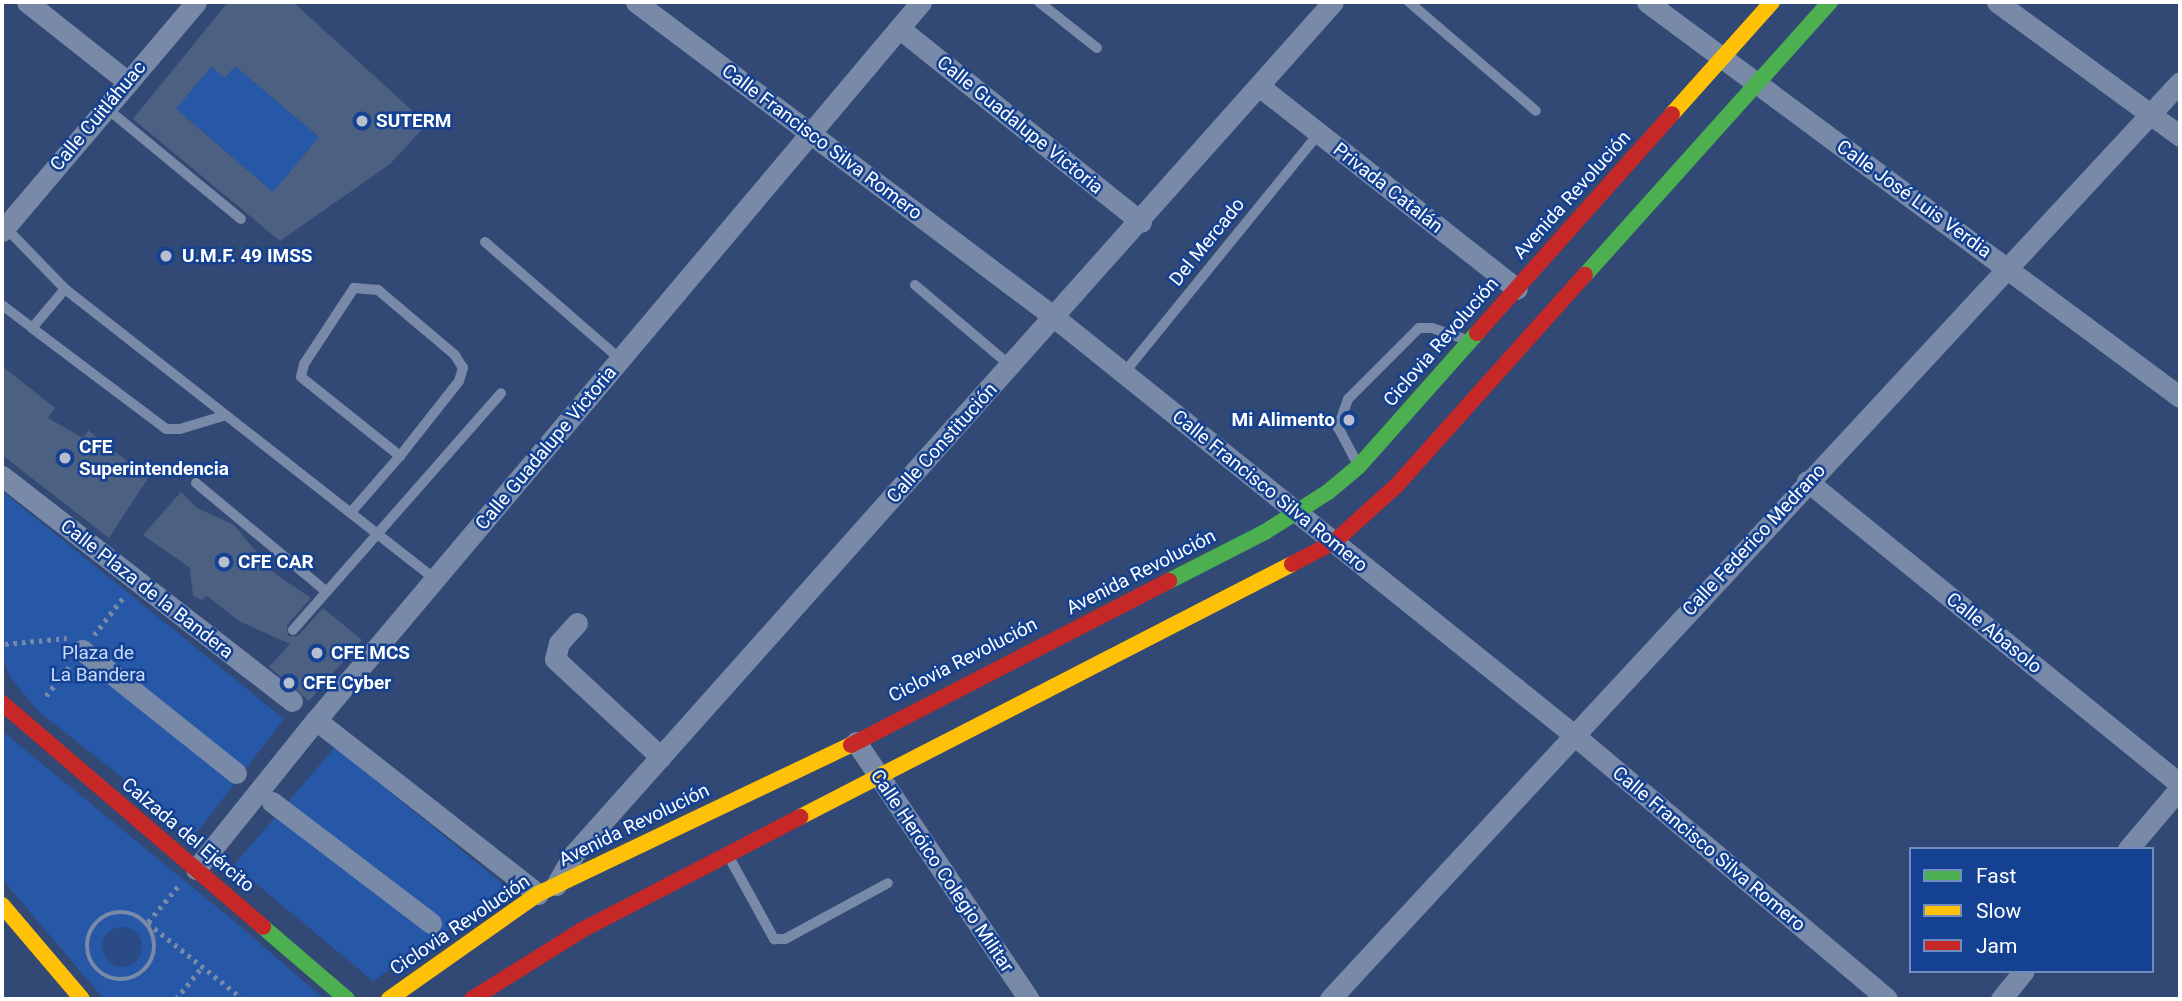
<!DOCTYPE html>
<html>
<head>
<meta charset="utf-8">
<style>
	body { margin:0 }
	#map { position:relative; width:2182px; height:1001px; overflow:hidden; background:#314974; font-family:Roboto,sans-serif }
	div>[style] { position:absolute }
	.green>* { inset:0; background:#2758a8 }
	.water>* { inset:0; background:#2a4b85 }
	.round { border-radius:50% }
	.building>* { inset:0; background:#4c6082 }
	.path>* { height:4.5px; margin-top:-2.25px; transform-origin:0; background:repeating-linear-gradient(90deg,#788aa7 0 3.5px,transparent 0 8.5px) }
	.path>.ring { margin:-2.25px; padding:0; box-sizing:content-box; background:none; border:4.5px solid #788aa7; border-radius:50% }
	.lane>* { height:10px; margin:-5px; padding:0 5px; transform-origin:5px; border-radius:5px; background:#788aa7 }
	.street>* { height:21px; margin:-10.5px; padding:0 10.5px; transform-origin:10.5px; border-radius:10.5px; background:#788aa7 }
	.fast>* { height:16px; margin:-8px; padding:0 8px; transform-origin:8px; border-radius:8px; background:#4caf50 }
	.slow>* { height:16px; margin:-8px; padding:0 8px; transform-origin:8px; border-radius:8px; background:#ffc107 }
	.jam>* { height:16px; margin:-8px; padding:0 8px; transform-origin:8px; border-radius:8px; background:#c62828 }
	.dots>* { width:19px; height:19px; translate:-50% -50%; box-sizing:border-box; border:4px solid #144191; border-radius:50% }
	span { translate:-50% -50%; white-space:nowrap; text-align:center; line-height:1.15; -webkit-text-stroke:5px #144191; paint-order:stroke }
	.street-label { font-size:19px; color:#fff }
	.poi-label { font-size:19px; color:#fff; font-weight:700 }
	.left { translate:0 -50%; text-align:left }
	.right { translate:-100% -50%; text-align:right }
	.park-label { font-size:19px; color:#c8dcfc }
	.frame { position:absolute; inset:0; border:4px solid #fff; pointer-events:none }
	.legend { position:absolute; left:1909px; top:847px; width:245px; height:126px; box-sizing:border-box; background:#144191; border:2px solid #728dbd; margin:0; padding:9px 12px; list-style:none; font-size:21px; color:#fff }
	.legend li { display:flex; align-items:center; gap:14px; height:35px }
	.legend b { width:35px; border:2px solid #728dbd }
</style>
</head>
<body>
<div id="map">
	<div class="green">
		<i style="clip-path:polygon(235px 66px,319px 137px,273px 192px,176px 109px,211px 67px,225px 78px)"></i>
		<i style="clip-path:polygon(2px 491px,284px 719px,195px 835px,38px 711px,10px 677px,2px 656px)"></i>
		<i style="clip-path:polygon(2px 731px,234px 921px,324px 999px,104px 999px,2px 879px)"></i>
		<i style="clip-path:polygon(335px 747px,510px 890px,373px 981px,234px 865px)"></i>
	</div>
	<div class="water">
		<i class="round" style="left:102px;top:927px;width:40px;height:40px"></i>
	</div>
	<div class="building">
		<i style="clip-path:polygon(evenodd,228px 2px,293px 2px,427px 124px,390px 164px,280px 241px,133px 119px,228px 2px,235px 66px,319px 137px,273px 192px,176px 109px,211px 67px,225px 78px,235px 66px)"></i>
		<i style="clip-path:polygon(2px 366px,55px 408px,48px 418px,83px 438px,88px 430px,148px 478px,109px 538px,2px 455px)"></i>
		<i style="clip-path:polygon(181px 492px,197px 508px,234px 525px,274px 573px,311px 598px,287px 625px,288px 636px,298px 636px,323px 608px,362px 640px,309px 701px,269px 667px,290px 644px,239px 621px,207px 596px,202px 600px,193px 596px,190px 568px,143px 535px)"></i>
	</div>
	<div class="path">
		<i style="left:94px;top:635px;width:51px;rotate:-52.2deg"></i>
		<i style="left:5px;top:644px;width:62px;rotate:-5.5deg"></i>
		<i style="left:46px;top:696px;width:37px;rotate:-52deg"></i>
		<i style="left:178px;top:887px;width:47px;rotate:129.8deg"></i>
		<i style="left:148px;top:923px;width:122px;rotate:38.7deg"></i>
		<i class="ring" style="left:87px;top:912px;width:63.5px;height:63.5px"></i>
		<i style="left:176px;top:999px;width:41px;rotate:-50.9deg"></i>
	</div>
	<div class="lane">
		<i style="left:1039px;top:2px;width:74px;rotate:38.4deg"></i>
		<i style="left:1409px;top:2px;width:167px;rotate:40.6deg"></i>
		<i style="left:105px;top:107px;width:176px;rotate:39.5deg"></i>
		<i style="left:5px;top:227px;width:86px;rotate:45.9deg"></i>
		<i style="left:65px;top:289px;width:472px;rotate:38.1deg"></i>
		<i style="left:485px;top:242px;width:179px;rotate:40.9deg"></i>
		<i style="left:915px;top:285px;width:126px;rotate:40.2deg"></i>
		<i style="left:65px;top:289px;width:51px;rotate:130.2deg"></i>
		<i style="left:32px;top:328px;width:168px;rotate:37deg"></i>
		<i style="left:166px;top:429px;width:14px"></i>
		<i style="left:180px;top:429px;width:45px;rotate:-16.8deg"></i>
		<i style="left:2px;top:305px;width:38px;rotate:37deg"></i>
		<i style="left:1124px;top:373px;width:308px;rotate:-50.9deg"></i>
		<i style="left:1357px;top:463px;width:40px;rotate:-118deg"></i>
		<i style="left:1338px;top:428px;width:31px;rotate:-71deg"></i>
		<i style="left:1348px;top:399px;width:100px;rotate:-45deg"></i>
		<i style="left:1419px;top:328px;width:13px"></i>
		<i style="left:1432px;top:328px;width:34px;rotate:19deg"></i>
		<i style="left:196px;top:483px;width:170px;rotate:39.8deg"></i>
		<i style="left:352px;top:511px;width:73px;rotate:-48.9deg"></i>
		<i style="left:400px;top:456px;width:95px;rotate:-51.8deg"></i>
		<i style="left:459px;top:381px;width:14px;rotate:-73deg"></i>
		<i style="left:463px;top:368px;width:15px;rotate:-122deg"></i>
		<i style="left:455px;top:355px;width:101px;rotate:-139.8deg"></i>
		<i style="left:378px;top:290px;width:24px;rotate:-175deg"></i>
		<i style="left:354px;top:288px;width:91px;rotate:123.3deg"></i>
		<i style="left:304px;top:364px;width:13px;rotate:103deg"></i>
		<i style="left:301px;top:377px;width:127px;rotate:38.6deg"></i>
		<i style="left:293px;top:630px;width:315px;rotate:-48.7deg"></i>
		<i style="left:729px;top:857px;width:94px;rotate:61.2deg"></i>
		<i style="left:774px;top:939px;width:11px"></i>
		<i style="left:785px;top:939px;width:117px;rotate:-28.5deg"></i>
	</div>
	<div class="street">
		<i style="left:27px;top:2px;width:129px;rotate:38.4deg"></i>
		<i style="left:636px;top:2px;width:523px;rotate:37deg"></i>
		<i style="left:1054px;top:317px;width:667px;rotate:38.79deg"></i>
		<i style="left:1574px;top:735px;width:409px;rotate:40.1deg"></i>
		<i style="left:1647px;top:2px;width:663px;rotate:36.54deg"></i>
		<i style="left:1997px;top:2px;width:227px;rotate:36.2deg"></i>
		<i style="left:899px;top:28px;width:310px;rotate:38.7deg"></i>
		<i style="left:1259px;top:86px;width:328px;rotate:38.2deg"></i>
		<i style="left:2px;top:231px;width:300px;rotate:-49.7deg"></i>
		<i style="left:2px;top:476px;width:367px;rotate:37.8deg"></i>
		<i style="left:1807px;top:481px;width:481px;rotate:39.1deg"></i>
		<i style="left:577px;top:623px;width:27px;rotate:132deg"></i>
		<i style="left:559px;top:643px;width:16px;rotate:104deg"></i>
		<i style="left:555px;top:659px;width:144px;rotate:42.8deg"></i>
		<i style="left:82px;top:650px;width:197px;rotate:38.6deg"></i>
		<i style="left:316px;top:720px;width:282px;rotate:38.1deg"></i>
		<i style="left:856px;top:742px;width:310px;rotate:56.1deg"></i>
		<i style="left:272px;top:802px;width:200px;rotate:37.3deg"></i>
		<i style="left:2128px;top:849px;width:80px;rotate:-49.6deg"></i>
		<i style="left:196px;top:869px;width:191px;rotate:-51.2deg"></i>
		<i style="left:316px;top:720px;width:939px;rotate:-49.88deg"></i>
		<i style="left:556px;top:885px;width:34px;rotate:-60deg"></i>
		<i style="left:573px;top:855px;width:1142px;rotate:-48.3deg"></i>
		<i style="left:1330px;top:999px;width:1250px;rotate:-47.17deg"></i>
		<i style="left:2001px;top:999px;width:36px;rotate:-51deg"></i>
	</div>
	<div class="fast">
		<i style="left:1585px;top:275px;width:367px;rotate:-48.1deg"></i>
		<i style="left:1169px;top:581px;width:108px;rotate:-27deg"></i>
		<i style="left:1265px;top:532px;width:75px;rotate:-32.4deg"></i>
		<i style="left:1328px;top:492px;width:40px;rotate:-40deg"></i>
		<i style="left:1359px;top:466px;width:178px;rotate:-48.4deg"></i>
		<i style="left:263px;top:927px;width:111px;rotate:40.6deg"></i>
	</div>
	<div class="slow">
		<i style="left:1672px;top:114px;width:150px;rotate:-48.2deg"></i>
		<i style="left:800px;top:817px;width:553px;rotate:-27.21deg"></i>
		<i style="left:2px;top:905px;width:123px;rotate:49.6deg"></i>
		<i style="left:389px;top:999px;width:182px;rotate:-35.2deg"></i>
		<i style="left:538px;top:894px;width:347px;rotate:-25.5deg"></i>
	</div>
	<div class="jam">
		<i style="left:1477px;top:333px;width:293px;rotate:-48.3deg"></i>
		<i style="left:1292px;top:564px;width:47px;rotate:-27.6deg"></i>
		<i style="left:1334px;top:542px;width:85px;rotate:-42.1deg"></i>
		<i style="left:1397px;top:485px;width:282px;rotate:-48.2deg"></i>
		<i style="left:2px;top:703px;width:344px;rotate:40.6deg"></i>
		<i style="left:851px;top:745px;width:358px;rotate:-27.3deg"></i>
		<i style="left:472px;top:999px;width:130px;rotate:-32.1deg"></i>
		<i style="left:582px;top:930px;width:246px;rotate:-27.4deg"></i>
	</div>
	<div class="dots">
		<i style="left:362px;top:121px;background:#b7bfce"></i>
		<i style="left:166px;top:256px;background:#b7bfce"></i>
		<i style="left:1349px;top:420px;background:#b7bfce"></i>
		<i style="left:65px;top:458px;background:#b7bfce"></i>
		<i style="left:224px;top:562px;background:#b7bfce"></i>
		<i style="left:317px;top:653px;background:#b7bfce"></i>
		<i style="left:289px;top:683px;background:#b7bfce"></i>
	</div>
	<div class="street-label">
		<span style="left:98px;top:116px;rotate:-50deg">Calle Cuitláhuac</span>
		<span style="left:1020px;top:125px;rotate:39deg">Calle Guadalupe Victoria</span>
		<span style="left:822px;top:142px;rotate:37deg">Calle Francisco Silva Romero</span>
		<span style="left:1388px;top:188px;rotate:38deg">Privada Catalán</span>
		<span style="left:1572px;top:195px;rotate:-48deg">Avenida Revolución</span>
		<span style="left:1914px;top:199px;rotate:36deg">Calle José Luis Verdia</span>
		<span style="left:1207px;top:242px;rotate:-51deg">Del Mercado</span>
		<span style="left:1441px;top:342px;rotate:-49deg">Ciclovia Revolución</span>
		<span style="left:942px;top:443px;rotate:-48deg">Calle Constitución</span>
		<span style="left:546px;top:448px;rotate:-50deg">Calle Guadalupe Victoria</span>
		<span style="left:1270px;top:491px;rotate:39deg">Calle Francisco Silva Romero</span>
		<span style="left:1754px;top:540px;rotate:-47deg">Calle Federico Medrano</span>
		<span style="left:1141px;top:572px;rotate:-27deg">Avenida Revolución</span>
		<span style="left:147px;top:589px;rotate:38deg">Calle Plaza de la Bandera</span>
		<span style="left:1994px;top:633px;rotate:39deg">Calle Abasolo</span>
		<span style="left:963px;top:660px;rotate:-27deg">Ciclovia Revolución</span>
		<span style="left:634px;top:825px;rotate:-26deg">Avenida Revolución</span>
		<span style="left:188px;top:835px;rotate:40deg">Calzada del Ejército</span>
		<span style="left:1709px;top:849px;rotate:40deg">Calle Francisco Silva Romero</span>
		<span style="left:942px;top:871px;rotate:56deg">Calle Heróico Colegio Militar</span>
		<span style="left:460px;top:925px;rotate:-34deg">Ciclovia Revolución</span>
	</div>
	<div class="poi-label">
		<span class="left" style="left:376px;top:121px">SUTERM</span>
		<span class="left" style="left:182px;top:256px">U.M.F. 49 IMSS</span>
		<span class="right" style="left:1335px;top:420px">Mi Alimento</span>
		<span class="left" style="left:79px;top:458px">CFE<br>Superintendencia</span>
		<span class="left" style="left:238px;top:562px">CFE CAR</span>
		<span class="left" style="left:331px;top:653px">CFE MCS</span>
		<span class="left" style="left:303px;top:683px">CFE Cyber</span>
	</div>
	<div class="park-label">
		<span style="left:98px;top:664px">Plaza de<br>La Bandera</span>
	</div>
	<div class="frame"></div>
	<ul class="legend">
	<li><b style="height:9px;background:#4caf50"></b>Fast</li>
	<li><b style="height:9px;background:#ffc107"></b>Slow</li>
	<li><b style="height:9px;background:#c62828"></b>Jam</li>
	</ul>
</div>
</body>
</html>
